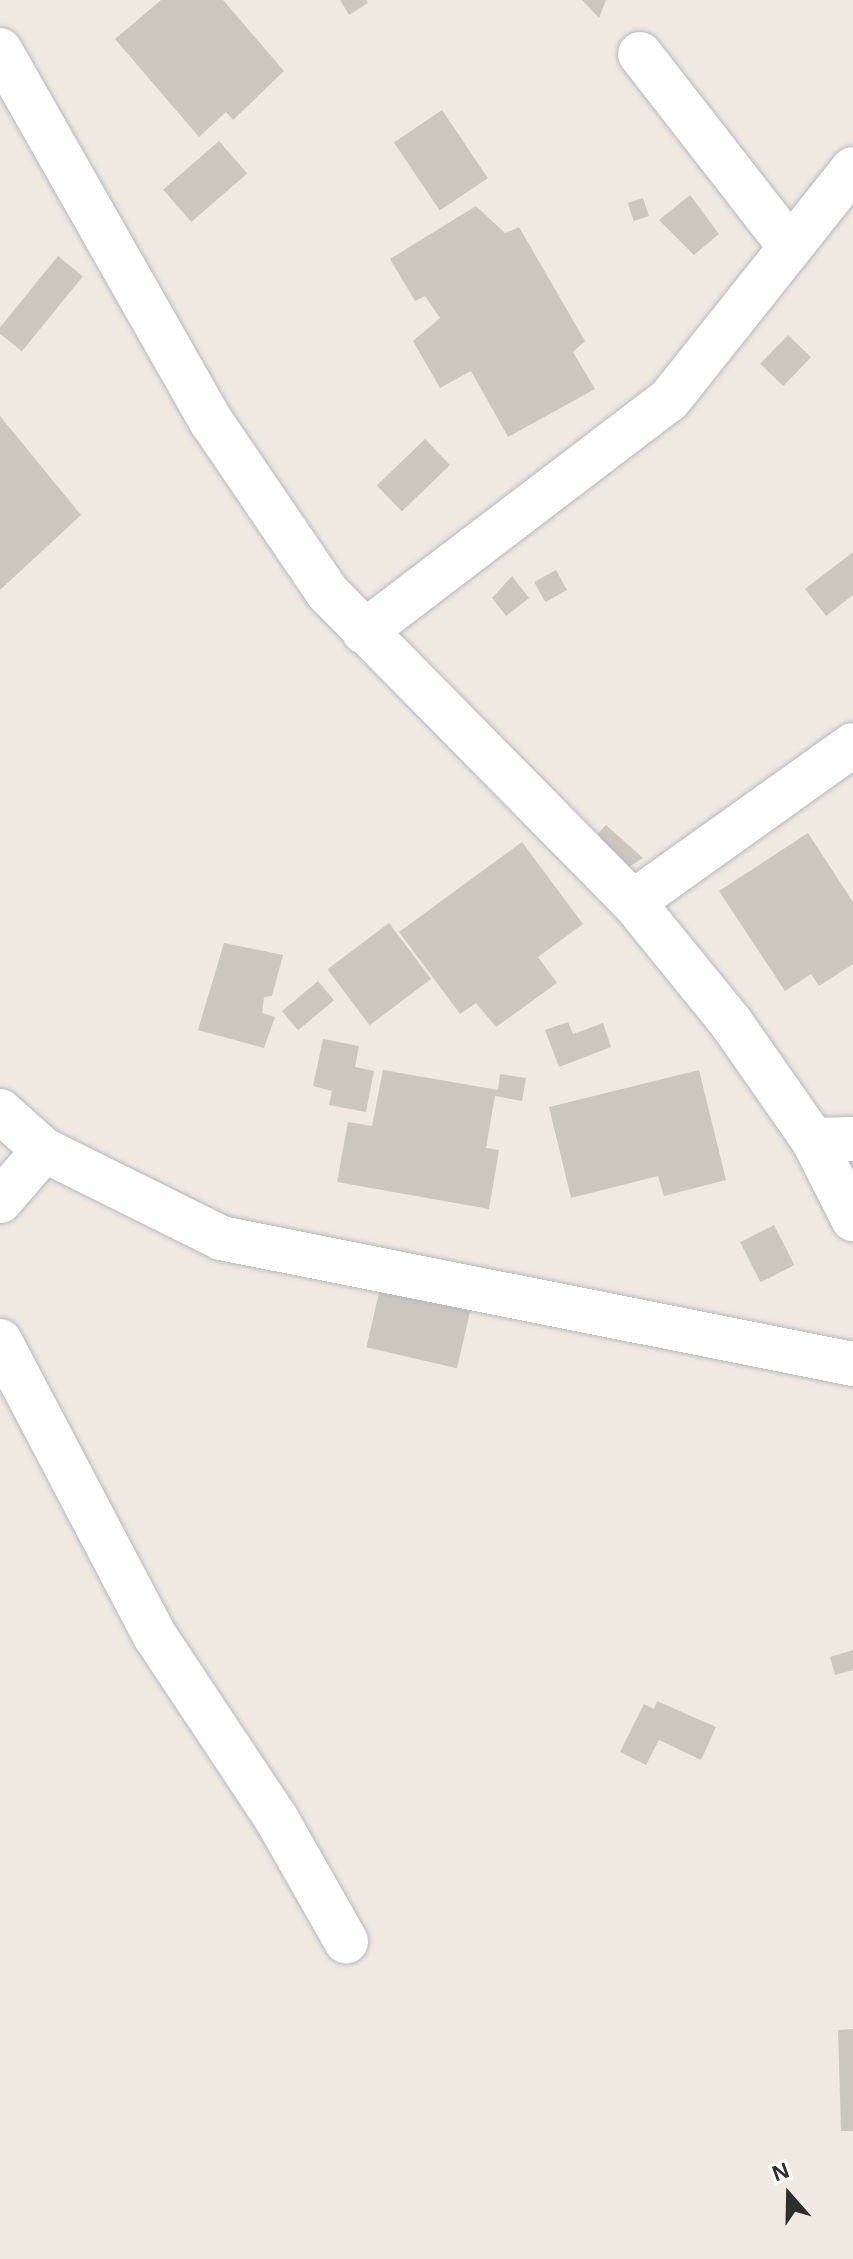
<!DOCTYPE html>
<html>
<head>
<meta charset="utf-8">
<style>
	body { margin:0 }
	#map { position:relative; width:853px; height:2259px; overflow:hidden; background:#efe9e1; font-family:Arial,sans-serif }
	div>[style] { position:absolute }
	.building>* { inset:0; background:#cbc7bf; transform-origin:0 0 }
	.roads { filter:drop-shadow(0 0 2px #b4b7c1) drop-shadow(0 0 2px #b4b7c1) }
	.minor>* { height:44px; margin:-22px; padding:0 22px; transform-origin:22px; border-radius:22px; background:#fff }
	span { translate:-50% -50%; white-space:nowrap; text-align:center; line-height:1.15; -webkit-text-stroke:8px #fff; paint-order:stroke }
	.north { position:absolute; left:749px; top:2155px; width:80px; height:80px; -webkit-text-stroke:6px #fff; paint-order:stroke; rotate:340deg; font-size:22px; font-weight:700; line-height:32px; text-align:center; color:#2e2e2e }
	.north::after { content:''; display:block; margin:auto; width:28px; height:36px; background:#2e2e2e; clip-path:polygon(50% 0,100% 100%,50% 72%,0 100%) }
</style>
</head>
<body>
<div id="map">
	<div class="building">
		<i style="clip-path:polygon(161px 0,223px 0,284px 71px,233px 120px,226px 112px,199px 137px,115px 39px)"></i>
		<i style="clip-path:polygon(340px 0,366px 0,368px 3px,349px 15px)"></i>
		<i style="clip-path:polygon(582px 0,606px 0,599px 18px)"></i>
		<i style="left:442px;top:110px;width:82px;height:58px;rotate:56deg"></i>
		<i style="left:219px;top:141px;width:43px;height:74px;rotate:49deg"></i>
		<i style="clip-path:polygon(690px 195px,719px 234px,694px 255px,659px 220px)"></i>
		<i style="left:643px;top:198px;width:19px;height:16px;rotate:72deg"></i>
		<i style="clip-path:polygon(476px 206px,505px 233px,519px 227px,585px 341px,573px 352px,595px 389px,508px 437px,471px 371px,440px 388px,413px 341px,440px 318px,425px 296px,415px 301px,390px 259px)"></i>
		<i style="left:58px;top:256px;width:32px;height:97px;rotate:39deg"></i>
		<i style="left:788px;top:335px;width:32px;height:40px;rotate:44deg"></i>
		<i style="clip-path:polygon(0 416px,81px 515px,0 590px)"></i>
		<i style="left:425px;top:439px;width:36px;height:67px;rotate:46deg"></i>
		<i style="clip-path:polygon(853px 552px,853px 595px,826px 616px,805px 589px)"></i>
		<i style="left:556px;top:570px;width:23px;height:25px;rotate:61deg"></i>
		<i style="clip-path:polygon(512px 576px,529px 598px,506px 616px,492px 598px)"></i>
		<i style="clip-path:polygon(606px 825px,643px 858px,616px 875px,593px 839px)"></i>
		<i style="clip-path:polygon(808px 833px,853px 902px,853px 964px,819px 986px,811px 974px,785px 991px,719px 891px)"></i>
		<i style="clip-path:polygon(522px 842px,583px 924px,538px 957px,557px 983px,496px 1027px,476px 1003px,460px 1014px,399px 932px)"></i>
		<i style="left:389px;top:923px;width:70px;height:77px;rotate:53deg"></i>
		<i style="clip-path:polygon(224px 943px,283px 955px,272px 996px,264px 997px,262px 1013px,275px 1017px,264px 1048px,198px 1030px)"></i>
		<i style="left:318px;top:981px;width:25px;height:47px;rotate:50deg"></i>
		<i style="clip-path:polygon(568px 1022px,573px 1034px,603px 1023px,611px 1047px,559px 1067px,545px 1030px)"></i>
		<i style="clip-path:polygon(323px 1039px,359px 1046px,355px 1067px,374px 1071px,366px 1112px,329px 1105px,332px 1091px,313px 1086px)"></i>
		<i style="clip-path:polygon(383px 1070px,498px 1090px,500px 1074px,526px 1078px,522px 1101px,495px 1096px,486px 1148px,499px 1150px,489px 1209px,337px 1182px,348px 1122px,372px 1126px)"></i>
		<i style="clip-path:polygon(699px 1070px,726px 1180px,664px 1196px,658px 1176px,571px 1198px,549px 1107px)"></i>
		<i style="left:774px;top:1225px;width:45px;height:38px;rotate:63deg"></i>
		<i style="left:381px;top:1284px;width:93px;height:65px;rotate:13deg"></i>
		<i style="clip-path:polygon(853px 1650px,853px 1670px,835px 1675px,830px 1657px)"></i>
		<i style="clip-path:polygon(657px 1701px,716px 1727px,701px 1760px,659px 1740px,646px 1765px,620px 1752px,644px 1704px,654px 1709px)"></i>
		<i style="clip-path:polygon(853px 2029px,853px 2131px,841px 2131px,838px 2030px)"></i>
	</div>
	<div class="roads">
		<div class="minor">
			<i style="left:0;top:50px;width:427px;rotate:60.4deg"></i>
			<i style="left:211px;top:421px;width:207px;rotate:55.8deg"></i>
			<i style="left:327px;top:592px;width:436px;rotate:45.4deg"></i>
			<i style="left:633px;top:902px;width:157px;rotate:50.9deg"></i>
			<i style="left:732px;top:1024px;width:141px;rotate:55.1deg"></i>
			<i style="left:813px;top:1140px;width:89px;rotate:63.1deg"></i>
			<i style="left:640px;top:54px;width:244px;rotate:52.1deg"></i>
			<i style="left:364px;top:632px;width:383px;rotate:-37.3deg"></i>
			<i style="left:669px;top:400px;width:295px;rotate:-51.5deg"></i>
			<i style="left:633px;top:902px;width:270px;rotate:-35.5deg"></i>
			<i style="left:0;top:1111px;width:59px;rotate:41.6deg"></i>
			<i style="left:44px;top:1150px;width:198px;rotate:26.4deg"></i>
			<i style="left:221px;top:1238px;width:644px;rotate:11.28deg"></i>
			<i style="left:813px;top:1140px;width:40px;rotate:-1.4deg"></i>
			<i style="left:0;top:1201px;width:67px;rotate:-49.2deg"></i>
			<i style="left:0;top:1341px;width:333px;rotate:62.3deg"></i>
			<i style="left:155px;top:1636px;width:219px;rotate:56.4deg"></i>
			<i style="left:276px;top:1818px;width:142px;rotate:60.4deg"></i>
		</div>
	</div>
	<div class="north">N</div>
</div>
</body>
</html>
